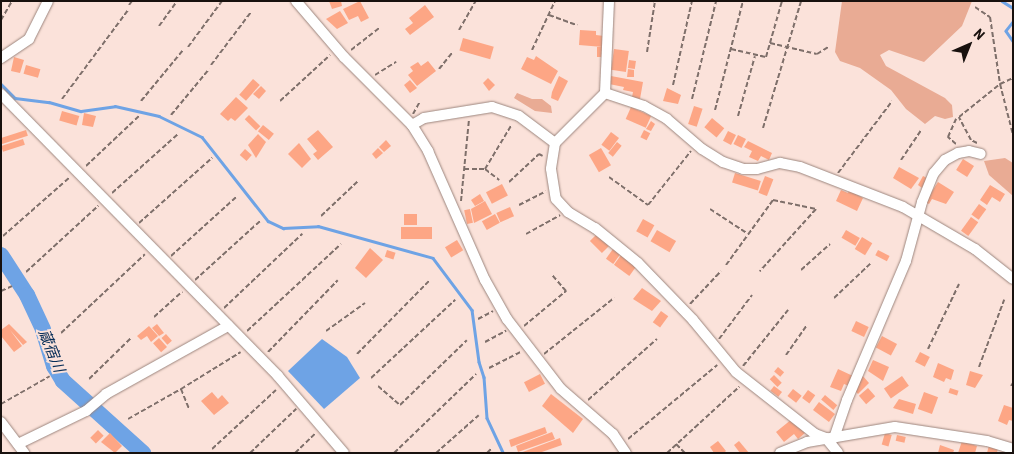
<!DOCTYPE html>
<html>
<head>
<meta charset="utf-8">
<style>
	body { margin:0 }
	#map { position:relative; width:1014px; height:454px; overflow:hidden; background:#fbe2da; font-family:"Roboto Condensed","Noto Sans JP",sans-serif }
	div>[style] { position:absolute }
	.green>* { inset:0; background:#e9ab94 }
	.water>* { inset:0; background:#6ea3e5 }
	.stream>* { height:2.5px; margin:-1.25px; padding:0 1.25px; transform-origin:1.25px; border-radius:1.25px; background:#6ea3e5 }
	.river>* { height:16px; margin:-8px; padding:0 8px; transform-origin:8px; border-radius:8px; background:#6ea3e5 }
	.building>* { inset:0; background:#fda685; transform-origin:0 0 }
	.path>* { height:2px; margin-top:-1px; transform-origin:0; background:repeating-linear-gradient(90deg,#7e6f6a 0 5px,transparent 0 7.5px) }
	.roads { filter:drop-shadow(0 0 1px #9c867e) drop-shadow(0 0 1px #9c867e) }
	.minor>* { height:10px; margin:-5px; padding:0 5px; transform-origin:5px; border-radius:5px; background:#fff }
	span { translate:-50% -50%; white-space:nowrap; text-align:center; line-height:1.15; -webkit-text-stroke:4px #fbe2da; paint-order:stroke }
	.water-label { font-size:15px; color:#082e58; font-style:italic }
	.frame { position:absolute; inset:0; border:2px solid #18110e; pointer-events:none }
	.north { position:absolute; left:944px; top:20px; width:50px; height:50px; -webkit-text-stroke:4px #fbe2da; paint-order:stroke; rotate:44deg; font-size:14px; font-weight:700; line-height:20px; text-align:center; color:#18110e }
	.north::after { content:''; display:block; margin:auto; width:18px; height:22px; background:#18110e; clip-path:polygon(50% 0,100% 100%,50% 72%,0 100%) }
</style>
</head>
<body>
<div id="map">
	<div class="green">
		<i style="clip-path:polygon(842px 1px,972px 1px,962px 26px,924px 62px,889px 50px,880px 55px,886px 66px,945px 98px,952px 105px,953px 117px,945px 119px,935px 116px,925px 124px,906px 109px,891px 90px,860px 68px,840px 61px,835px 52px)"></i>
		<i style="clip-path:polygon(517px 93px,532px 99px,542px 99px,551px 106px,552px 113px,535px 111px,514px 98px)"></i>
		<i style="clip-path:polygon(1005px 158px,1013px 163px,1013px 196px,989px 175px,984px 161px)"></i>
	</div>
	<div class="water">
		<i style="clip-path:polygon(322px 339px,347px 357px,360px 378px,324px 409px,288px 371px)"></i>
	</div>
	<div class="stream">
		<i style="left:1002px;top:1px;width:13px;rotate:32deg"></i>
		<i style="left:1013px;top:22px;width:11px;rotate:128deg"></i>
		<i style="left:1006px;top:31px;width:12px;rotate:55deg"></i>
		<i style="left:1px;top:84px;width:20px;rotate:45deg"></i>
		<i style="left:15px;top:98px;width:34px;rotate:7deg"></i>
		<i style="left:49px;top:102px;width:33px;rotate:16deg"></i>
		<i style="left:81px;top:111px;width:34px;rotate:-8deg"></i>
		<i style="left:115px;top:106px;width:45px;rotate:12.8deg"></i>
		<i style="left:159px;top:116px;width:48px;rotate:26deg"></i>
		<i style="left:202px;top:137px;width:107px;rotate:51.8deg"></i>
		<i style="left:268px;top:221px;width:17px;rotate:25deg"></i>
		<i style="left:283px;top:228px;width:35px;rotate:-3deg"></i>
		<i style="left:318px;top:226px;width:119px;rotate:15.5deg"></i>
		<i style="left:433px;top:258px;width:65px;rotate:53.1deg"></i>
		<i style="left:472px;top:310px;width:52px;rotate:82.3deg"></i>
		<i style="left:479px;top:362px;width:16px;rotate:72deg"></i>
		<i style="left:484px;top:377px;width:41px;rotate:85.8deg"></i>
		<i style="left:487px;top:418px;width:38px;rotate:65deg"></i>
	</div>
	<div class="river">
		<i style="left:1px;top:255px;width:48px;rotate:57deg"></i>
		<i style="left:27px;top:295px;width:38px;rotate:65deg"></i>
		<i style="left:43px;top:330px;width:38px;rotate:73deg"></i>
		<i style="left:54px;top:366px;width:17px;rotate:59deg"></i>
		<i style="left:63px;top:381px;width:108px;rotate:42deg"></i>
	</div>
	<div class="building">
		<i style="clip-path:polygon(329px 1px,341px 1px,342px 6px,332px 9px)"></i>
		<i style="clip-path:polygon(360px 1px,369px 18px,361px 22px,358px 16px,349px 20px,343px 9px)"></i>
		<i style="clip-path:polygon(425px 5px,434px 17px,410px 35px,405px 29px,413px 23px,409px 18px)"></i>
		<i style="clip-path:polygon(340px 11px,348px 23px,337px 29px,326px 19px)"></i>
		<i style="clip-path:polygon(580px 30px,596px 31px,596px 35px,604px 36px,603px 47px,579px 45px)"></i>
		<i style="left:463px;top:38px;width:32px;height:13px;rotate:16deg"></i>
		<i style="left:597px;top:47px;width:6px;height:10px"></i>
		<i style="left:614px;top:49px;width:15px;height:21px;rotate:8deg"></i>
		<i style="clip-path:polygon(536px 56px,558px 71px,551px 84px,521px 69px,527px 57px,534px 60px)"></i>
		<i style="clip-path:polygon(14px 57px,24px 60px,20px 73px,11px 71px)"></i>
		<i style="left:629px;top:60px;width:7px;height:8px;rotate:8deg"></i>
		<i style="clip-path:polygon(428px 61px,436px 71px,417px 86px,408px 75px,413px 71px,410px 67px,418px 62px,421px 66px)"></i>
		<i style="left:26px;top:65px;width:15px;height:9px;rotate:16deg"></i>
		<i style="clip-path:polygon(628px 69px,634px 70px,634px 77px,627px 77px)"></i>
		<i style="clip-path:polygon(559px 76px,568px 81px,558px 101px,551px 98px,552px 92px)"></i>
		<i style="clip-path:polygon(611px 76px,643px 82px,640px 99px,632px 97px,633px 92px,623px 90px,624px 87px,609px 84px)"></i>
		<i style="clip-path:polygon(488px 78px,495px 85px,489px 91px,483px 83px)"></i>
		<i style="left:253px;top:79px;width:9px;height:21px;rotate:41deg"></i>
		<i style="clip-path:polygon(410px 80px,417px 88px,410px 93px,404px 85px)"></i>
		<i style="clip-path:polygon(261px 86px,266px 91px,259px 99px,253px 94px)"></i>
		<i style="clip-path:polygon(667px 88px,681px 95px,678px 104px,663px 101px)"></i>
		<i style="clip-path:polygon(236px 97px,248px 108px,235px 121px,231px 118px,228px 121px,220px 114px)"></i>
		<i style="left:694px;top:106px;width:9px;height:19px;rotate:18deg"></i>
		<i style="left:631px;top:107px;width:22px;height:13px;rotate:24deg"></i>
		<i style="left:62px;top:111px;width:18px;height:10px;rotate:16deg"></i>
		<i style="clip-path:polygon(84px 113px,96px 116px,93px 127px,82px 125px)"></i>
		<i style="left:249px;top:115px;width:16px;height:6px;rotate:45deg"></i>
		<i style="left:712px;top:118px;width:16px;height:12px;rotate:40deg"></i>
		<i style="clip-path:polygon(651px 121px,655px 124px,651px 131px,646px 129px)"></i>
		<i style="left:263px;top:125px;width:14px;height:8px;rotate:39deg"></i>
		<i style="left:26px;top:130px;width:6px;height:27px;rotate:72deg"></i>
		<i style="clip-path:polygon(318px 130px,333px 147px,318px 160px,313px 154px,317px 151px,307px 139px)"></i>
		<i style="left:644px;top:130px;width:7px;height:8px;rotate:27deg"></i>
		<i style="left:728px;top:131px;width:9px;height:11px;rotate:27deg"></i>
		<i style="left:611px;top:132px;width:10px;height:16px;rotate:37deg"></i>
		<i style="clip-path:polygon(258px 134px,266px 142px,256px 158px,248px 145px)"></i>
		<i style="left:738px;top:135px;width:9px;height:10px;rotate:27deg"></i>
		<i style="left:23px;top:139px;width:6px;height:23px;rotate:72deg"></i>
		<i style="clip-path:polygon(386px 140px,391px 146px,384px 152px,379px 147px)"></i>
		<i style="clip-path:polygon(748px 141px,772px 153px,769px 160px,761px 156px,758px 161px,749px 157px,752px 151px,744px 147px)"></i>
		<i style="left:617px;top:142px;width:6px;height:14px;rotate:39deg"></i>
		<i style="clip-path:polygon(299px 143px,311px 159px,302px 168px,288px 154px)"></i>
		<i style="clip-path:polygon(378px 148px,383px 153px,376px 159px,372px 154px)"></i>
		<i style="left:601px;top:148px;width:20px;height:14px;rotate:60deg"></i>
		<i style="left:245px;top:149px;width:9px;height:8px;rotate:41deg"></i>
		<i style="left:963px;top:159px;width:13px;height:13px;rotate:32deg"></i>
		<i style="clip-path:polygon(899px 167px,919px 178px,911px 189px,893px 178px)"></i>
		<i style="left:735px;top:173px;width:27px;height:10px;rotate:17deg"></i>
		<i style="left:765px;top:176px;width:9px;height:18px;rotate:21deg"></i>
		<i style="clip-path:polygon(923px 176px,927px 178px,922px 188px,918px 185px)"></i>
		<i style="clip-path:polygon(938px 182px,954px 192px,946px 204px,932px 199px,929px 204px,925px 202px)"></i>
		<i style="left:502px;top:184px;width:13px;height:18px;rotate:63deg"></i>
		<i style="clip-path:polygon(990px 185px,1005px 194px,1000px 202px,992px 197px,987px 205px,980px 200px)"></i>
		<i style="clip-path:polygon(841px 190px,848px 193px,849px 190px,863px 198px,857px 211px,836px 201px)"></i>
		<i style="clip-path:polygon(480px 194px,484px 201px,475px 206px,471px 200px)"></i>
		<i style="clip-path:polygon(485px 201px,492px 214px,474px 223px,471px 209px)"></i>
		<i style="left:979px;top:204px;width:9px;height:13px;rotate:36deg"></i>
		<i style="left:510px;top:207px;width:10px;height:15px;rotate:66deg"></i>
		<i style="left:470px;top:209px;width:14px;height:6px;rotate:78deg"></i>
		<i style="left:404px;top:214px;width:13px;height:11px"></i>
		<i style="left:495px;top:214px;width:10px;height:15px;rotate:61deg"></i>
		<i style="left:971px;top:217px;width:9px;height:17px;rotate:36deg"></i>
		<i style="left:643px;top:219px;width:13px;height:14px;rotate:29deg"></i>
		<i style="left:401px;top:227px;width:31px;height:12px"></i>
		<i style="left:657px;top:230px;width:22px;height:13px;rotate:30deg"></i>
		<i style="left:846px;top:230px;width:16px;height:9px;rotate:30deg"></i>
		<i style="left:597px;top:234px;width:17px;height:10px;rotate:45deg"></i>
		<i style="left:862px;top:237px;width:12px;height:14px;rotate:31deg"></i>
		<i style="left:457px;top:240px;width:12px;height:14px;rotate:59deg"></i>
		<i style="clip-path:polygon(370px 248px,383px 260px,366px 278px,355px 268px)"></i>
		<i style="left:613px;top:249px;width:9px;height:12px;rotate:36deg"></i>
		<i style="left:387px;top:250px;width:9px;height:7px;rotate:18deg"></i>
		<i style="left:878px;top:250px;width:13px;height:6px;rotate:27deg"></i>
		<i style="left:621px;top:255px;width:19px;height:12px;rotate:36deg"></i>
		<i style="clip-path:polygon(642px 288px,661px 301px,652px 311px,633px 299px)"></i>
		<i style="left:661px;top:311px;width:9px;height:14px;rotate:36deg"></i>
		<i style="left:856px;top:321px;width:14px;height:11px;rotate:25deg"></i>
		<i style="clip-path:polygon(9px 324px,27px 342px,23px 345px,10px 330px,22px 346px,14px 352px,1px 336px,1px 330px)"></i>
		<i style="clip-path:polygon(157px 324px,164px 333px,159px 336px,152px 328px)"></i>
		<i style="clip-path:polygon(149px 326px,158px 336px,151px 342px,147px 336px,141px 340px,137px 336px)"></i>
		<i style="left:166px;top:334px;width:9px;height:6px;rotate:49deg"></i>
		<i style="left:882px;top:336px;width:17px;height:13px;rotate:28deg"></i>
		<i style="left:159px;top:338px;width:12px;height:8px;rotate:48deg"></i>
		<i style="left:920px;top:352px;width:11px;height:11px;rotate:27deg"></i>
		<i style="clip-path:polygon(873px 360px,889px 367px,883px 381px,868px 371px)"></i>
		<i style="clip-path:polygon(938px 363px,954px 370px,951px 380px,946px 378px,944px 382px,933px 377px)"></i>
		<i style="left:778px;top:367px;width:8px;height:6px;rotate:40deg"></i>
		<i style="clip-path:polygon(838px 369px,853px 376px,849px 386px,844px 384px,841px 391px,830px 387px)"></i>
		<i style="clip-path:polygon(970px 371px,983px 375px,975px 388px,966px 385px)"></i>
		<i style="left:540px;top:374px;width:11px;height:18px;rotate:63deg"></i>
		<i style="left:774px;top:375px;width:11px;height:6px;rotate:45deg"></i>
		<i style="clip-path:polygon(862px 375px,869px 383px,858px 394px,855px 391px)"></i>
		<i style="left:902px;top:376px;width:12px;height:22px;rotate:55deg"></i>
		<i style="left:774px;top:386px;width:10px;height:6px;rotate:37deg"></i>
		<i style="left:868px;top:388px;width:11px;height:12px;rotate:49deg"></i>
		<i style="left:950px;top:388px;width:9px;height:5px;rotate:18deg"></i>
		<i style="left:793px;top:389px;width:11px;height:9px;rotate:38deg"></i>
		<i style="left:808px;top:390px;width:9px;height:10px;rotate:36deg"></i>
		<i style="clip-path:polygon(212px 392px,218px 399px,222px 395px,229px 403px,214px 415px,201px 401px)"></i>
		<i style="left:924px;top:392px;width:15px;height:18px;rotate:20deg"></i>
		<i style="clip-path:polygon(551px 394px,583px 419px,573px 433px,542px 406px)"></i>
		<i style="left:825px;top:395px;width:16px;height:6px;rotate:40deg"></i>
		<i style="clip-path:polygon(899px 399px,916px 404px,913px 414px,893px 408px)"></i>
		<i style="left:819px;top:402px;width:20px;height:10px;rotate:37deg"></i>
		<i style="clip-path:polygon(1004px 405px,1013px 408px,1013px 421px,1009px 420px,1007px 425px,998px 421px)"></i>
		<i style="clip-path:polygon(792px 419px,805px 433px,798px 439px,794px 434px,784px 442px,776px 432px)"></i>
		<i style="clip-path:polygon(545px 427px,547px 433px,511px 447px,509px 440px)"></i>
		<i style="left:98px;top:430px;width:8px;height:11px;rotate:45deg"></i>
		<i style="clip-path:polygon(552px 432px,555px 439px,518px 452px,516px 446px)"></i>
		<i style="clip-path:polygon(110px 433px,122px 446px,115px 453px,101px 442px)"></i>
		<i style="left:885px;top:433px;width:7px;height:12px;rotate:16deg"></i>
		<i style="left:897px;top:435px;width:9px;height:6px;rotate:13deg"></i>
		<i style="clip-path:polygon(560px 438px,562px 445px,539px 453px,520px 453px)"></i>
		<i style="clip-path:polygon(718px 441px,726px 451px,724px 453px,714px 453px,710px 447px)"></i>
		<i style="clip-path:polygon(739px 441px,749px 453px,740px 453px,734px 445px)"></i>
		<i style="clip-path:polygon(962px 441px,977px 446px,975px 453px,958px 453px)"></i>
		<i style="clip-path:polygon(940px 445px,954px 450px,953px 453px,938px 453px)"></i>
		<i style="clip-path:polygon(989px 445px,998px 448px,997px 453px,987px 453px)"></i>
	</div>
	<div class="path">
		<i style="left:129px;top:5px;width:5px;rotate:-53deg"></i>
		<i style="left:975px;top:7px;width:18px;rotate:34deg"></i>
		<i style="left:990px;top:17px;width:68px;rotate:81.5deg"></i>
		<i style="left:1000px;top:84px;width:53px;rotate:75.7deg"></i>
		<i style="left:549px;top:15px;width:30px;rotate:20deg"></i>
		<i style="left:1px;top:20px;width:22px;rotate:-60deg"></i>
		<i style="left:159px;top:26px;width:31px;rotate:-54deg"></i>
		<i style="left:459px;top:30px;width:34px;rotate:-60deg"></i>
		<i style="left:770px;top:43px;width:44px;rotate:-74.1deg"></i>
		<i style="left:188px;top:47px;width:57px;rotate:-53.5deg"></i>
		<i style="left:731px;top:49px;width:36px;rotate:13deg"></i>
		<i style="left:766px;top:57px;width:15px;rotate:-74deg"></i>
		<i style="left:770px;top:43px;width:48px;rotate:13.2deg"></i>
		<i style="left:817px;top:54px;width:13px;rotate:-32deg"></i>
		<i style="left:351px;top:50px;width:37px;rotate:-38deg"></i>
		<i style="left:532px;top:50px;width:54px;rotate:-64.9deg"></i>
		<i style="left:647px;top:52px;width:52px;rotate:-81.1deg"></i>
		<i style="left:211px;top:65px;width:66px;rotate:-53deg"></i>
		<i style="left:439px;top:69px;width:22px;rotate:-51deg"></i>
		<i style="left:375px;top:75px;width:25px;rotate:-32deg"></i>
		<i style="left:673px;top:85px;width:86px;rotate:-77.3deg"></i>
		<i style="left:62px;top:99px;width:111px;rotate:-53.4deg"></i>
		<i style="left:692px;top:99px;width:101px;rotate:-76.2deg"></i>
		<i style="left:141px;top:101px;width:66px;rotate:-50.5deg"></i>
		<i style="left:280px;top:101px;width:68px;rotate:-42.6deg"></i>
		<i style="left:715px;top:110px;width:113px;rotate:-75.6deg"></i>
		<i style="left:413px;top:114px;width:13px;rotate:-61deg"></i>
		<i style="left:171px;top:115px;width:60px;rotate:-50.4deg"></i>
		<i style="left:738px;top:116px;width:62px;rotate:-74.2deg"></i>
		<i style="left:763px;top:128px;width:133px;rotate:-73.3deg"></i>
		<i style="left:977px;top:143px;width:7px;rotate:-153deg"></i>
		<i style="left:971px;top:140px;width:26px;rotate:-118deg"></i>
		<i style="left:959px;top:117px;width:53px;rotate:-38.8deg"></i>
		<i style="left:1000px;top:84px;width:14px;rotate:-25deg"></i>
		<i style="left:956px;top:144px;width:11px;rotate:-139deg"></i>
		<i style="left:948px;top:137px;width:20px;rotate:-66deg"></i>
		<i style="left:901px;top:160px;width:36px;rotate:-56deg"></i>
		<i style="left:86px;top:166px;width:74px;rotate:-43.4deg"></i>
		<i style="left:464px;top:169px;width:21px"></i>
		<i style="left:485px;top:169px;width:18px;rotate:38deg"></i>
		<i style="left:485px;top:169px;width:52px;rotate:-59deg"></i>
		<i style="left:838px;top:173px;width:90px;rotate:-53.1deg"></i>
		<i style="left:609px;top:177px;width:48px;rotate:35.7deg"></i>
		<i style="left:648px;top:205px;width:69px;rotate:-51.5deg"></i>
		<i style="left:509px;top:182px;width:41px;rotate:-43deg"></i>
		<i style="left:539px;top:154px;width:4px;rotate:27deg"></i>
		<i style="left:112px;top:193px;width:90px;rotate:-41.8deg"></i>
		<i style="left:461px;top:201px;width:82px;rotate:-84.4deg"></i>
		<i style="left:519px;top:205px;width:30px;rotate:-27deg"></i>
		<i style="left:710px;top:209px;width:45px;rotate:33.3deg"></i>
		<i style="left:321px;top:216px;width:51px;rotate:-43.4deg"></i>
		<i style="left:139px;top:223px;width:98px;rotate:-41.7deg"></i>
		<i style="left:526px;top:234px;width:39px;rotate:-29deg"></i>
		<i style="left:3px;top:236px;width:89px;rotate:-41.4deg"></i>
		<i style="left:171px;top:256px;width:88px;rotate:-42.2deg"></i>
		<i style="left:726px;top:265px;width:80px;rotate:-54.1deg"></i>
		<i style="left:773px;top:200px;width:44px;rotate:11.8deg"></i>
		<i style="left:816px;top:209px;width:84px;rotate:132.1deg"></i>
		<i style="left:801px;top:270px;width:39px;rotate:-42deg"></i>
		<i style="left:26px;top:272px;width:98px;rotate:-42.5deg"></i>
		<i style="left:195px;top:280px;width:88px;rotate:-42.2deg"></i>
		<i style="left:1px;top:291px;width:12px;rotate:-24deg"></i>
		<i style="left:834px;top:298px;width:50px;rotate:-43.4deg"></i>
		<i style="left:690px;top:304px;width:45px;rotate:-46.8deg"></i>
		<i style="left:224px;top:308px;width:108px;rotate:-43.5deg"></i>
		<i style="left:154px;top:317px;width:38px;rotate:-42deg"></i>
		<i style="left:478px;top:319px;width:17px;rotate:-28deg"></i>
		<i style="left:524px;top:326px;width:55px;rotate:-39.8deg"></i>
		<i style="left:566px;top:291px;width:21px;rotate:-131deg"></i>
		<i style="left:247px;top:331px;width:128px;rotate:-42.8deg"></i>
		<i style="left:326px;top:331px;width:48px;rotate:-35.7deg"></i>
		<i style="left:61px;top:333px;width:115px;rotate:-43.2deg"></i>
		<i style="left:719px;top:339px;width:55px;rotate:-53.1deg"></i>
		<i style="left:485px;top:342px;width:24px;rotate:-28deg"></i>
		<i style="left:928px;top:349px;width:72px;rotate:-64.5deg"></i>
		<i style="left:268px;top:352px;width:100px;rotate:-45.8deg"></i>
		<i style="left:357px;top:354px;width:103px;rotate:-45.4deg"></i>
		<i style="left:544px;top:354px;width:90px;rotate:-38.7deg"></i>
		<i style="left:786px;top:355px;width:37px;rotate:-55deg"></i>
		<i style="left:743px;top:366px;width:72px;rotate:-51.2deg"></i>
		<i style="left:979px;top:367px;width:72px;rotate:-69.5deg"></i>
		<i style="left:489px;top:368px;width:35px;rotate:-27deg"></i>
		<i style="left:371px;top:378px;width:115px;rotate:-42.9deg"></i>
		<i style="left:89px;top:379px;width:59px;rotate:-44.3deg"></i>
		<i style="left:378px;top:386px;width:29px;rotate:41deg"></i>
		<i style="left:400px;top:405px;width:93px;rotate:-44.1deg"></i>
		<i style="left:1011px;top:386px;width:4px;rotate:-56deg"></i>
		<i style="left:181px;top:389px;width:70px;rotate:-31.7deg"></i>
		<i style="left:588px;top:400px;width:92px;rotate:-41.5deg"></i>
		<i style="left:1px;top:404px;width:56px;rotate:-29.7deg"></i>
		<i style="left:128px;top:419px;width:61px;rotate:-29.5deg"></i>
		<i style="left:181px;top:389px;width:22px;rotate:68deg"></i>
		<i style="left:628px;top:439px;width:116px;rotate:-39.7deg"></i>
		<i style="left:676px;top:444px;width:13px;rotate:45deg"></i>
		<i style="left:212px;top:449px;width:87px;rotate:-42.7deg"></i>
		<i style="left:250px;top:453px;width:64px;rotate:-43.7deg"></i>
		<i style="left:295px;top:453px;width:29px;rotate:-44deg"></i>
		<i style="left:394px;top:453px;width:114px;rotate:-43.9deg"></i>
		<i style="left:436px;top:453px;width:57px;rotate:-41.5deg"></i>
		<i style="left:487px;top:453px;width:7px;rotate:-45deg"></i>
		<i style="left:667px;top:453px;width:98px;rotate:-42.5deg"></i>
	</div>
	<div class="roads">
		<div class="minor">
			<i style="left:296px;top:1px;width:74px;rotate:49.4deg"></i>
			<i style="left:344px;top:57px;width:96px;rotate:45deg"></i>
			<i style="left:412px;top:125px;width:31px;rotate:58deg"></i>
			<i style="left:428px;top:151px;width:141px;rotate:66.2deg"></i>
			<i style="left:485px;top:280px;width:45px;rotate:60.6deg"></i>
			<i style="left:507px;top:319px;width:88px;rotate:52.4deg"></i>
			<i style="left:561px;top:389px;width:69px;rotate:40.9deg"></i>
			<i style="left:613px;top:434px;width:23px;rotate:56deg"></i>
			<i style="left:609px;top:1px;width:92px;rotate:92.5deg"></i>
			<i style="left:605px;top:93px;width:71px;rotate:135deg"></i>
			<i style="left:555px;top:143px;width:26px;rotate:99deg"></i>
			<i style="left:551px;top:169px;width:30px;rotate:81deg"></i>
			<i style="left:556px;top:199px;width:18px;rotate:47deg"></i>
			<i style="left:568px;top:212px;width:31px;rotate:31deg"></i>
			<i style="left:595px;top:228px;width:55px;rotate:39.1deg"></i>
			<i style="left:638px;top:263px;width:79px;rotate:46deg"></i>
			<i style="left:693px;top:320px;width:67px;rotate:50.4deg"></i>
			<i style="left:736px;top:372px;width:100px;rotate:38.1deg"></i>
			<i style="left:815px;top:434px;width:12px;rotate:20deg"></i>
			<i style="left:826px;top:438px;width:19px;rotate:51deg"></i>
			<i style="left:1px;top:58px;width:34px;rotate:-34deg"></i>
			<i style="left:29px;top:39px;width:42px;rotate:-63.4deg"></i>
			<i style="left:605px;top:93px;width:41px;rotate:18.4deg"></i>
			<i style="left:644px;top:106px;width:26px;rotate:29deg"></i>
			<i style="left:667px;top:119px;width:46px;rotate:40.6deg"></i>
			<i style="left:702px;top:149px;width:25px;rotate:32deg"></i>
			<i style="left:723px;top:162px;width:21px;rotate:19deg"></i>
			<i style="left:743px;top:169px;width:14px"></i>
			<i style="left:757px;top:169px;width:24px;rotate:-15deg"></i>
			<i style="left:780px;top:163px;width:20px;rotate:11deg"></i>
			<i style="left:800px;top:167px;width:110px;rotate:21.2deg"></i>
			<i style="left:903px;top:207px;width:83px;rotate:30.3deg"></i>
			<i style="left:975px;top:249px;width:48px;rotate:38.3deg"></i>
			<i style="left:1px;top:94px;width:395px;rotate:45.5deg"></i>
			<i style="left:278px;top:376px;width:101px;rotate:49.4deg"></i>
			<i style="left:412px;top:125px;width:14px;rotate:-30deg"></i>
			<i style="left:424px;top:118px;width:69px;rotate:-9.2deg"></i>
			<i style="left:492px;top:107px;width:28px;rotate:18deg"></i>
			<i style="left:519px;top:116px;width:45px;rotate:36.9deg"></i>
			<i style="left:1px;top:422px;width:39px;rotate:53deg"></i>
			<i style="left:834px;top:438px;width:40px;rotate:-71.1deg"></i>
			<i style="left:847px;top:400px;width:151px;rotate:-67deg"></i>
			<i style="left:906px;top:261px;width:61px;rotate:-74.8deg"></i>
			<i style="left:922px;top:202px;width:31px;rotate:-68deg"></i>
			<i style="left:934px;top:173px;width:17px;rotate:-50deg"></i>
			<i style="left:945px;top:160px;width:15px;rotate:-28deg"></i>
			<i style="left:958px;top:153px;width:11px;rotate:-10deg"></i>
			<i style="left:969px;top:151px;width:12px;rotate:14deg"></i>
			<i style="left:18px;top:444px;width:76px;rotate:-25.9deg"></i>
			<i style="left:86px;top:411px;width:26px;rotate:-40deg"></i>
			<i style="left:106px;top:394px;width:140px;rotate:-29.1deg"></i>
			<i style="left:780px;top:453px;width:29px;rotate:-22deg"></i>
			<i style="left:807px;top:442px;width:89px;rotate:-9.7deg"></i>
			<i style="left:895px;top:427px;width:93px;rotate:8.7deg"></i>
			<i style="left:987px;top:441px;width:27px;rotate:17deg"></i>
		</div>
	</div>
	<div class="water-label">
		<span style="left:51px;top:351px;rotate:68deg">蔵宿川</span>
	</div>
	<div class="frame"></div>
	<div class="north">N</div>
</div>
</body>
</html>
